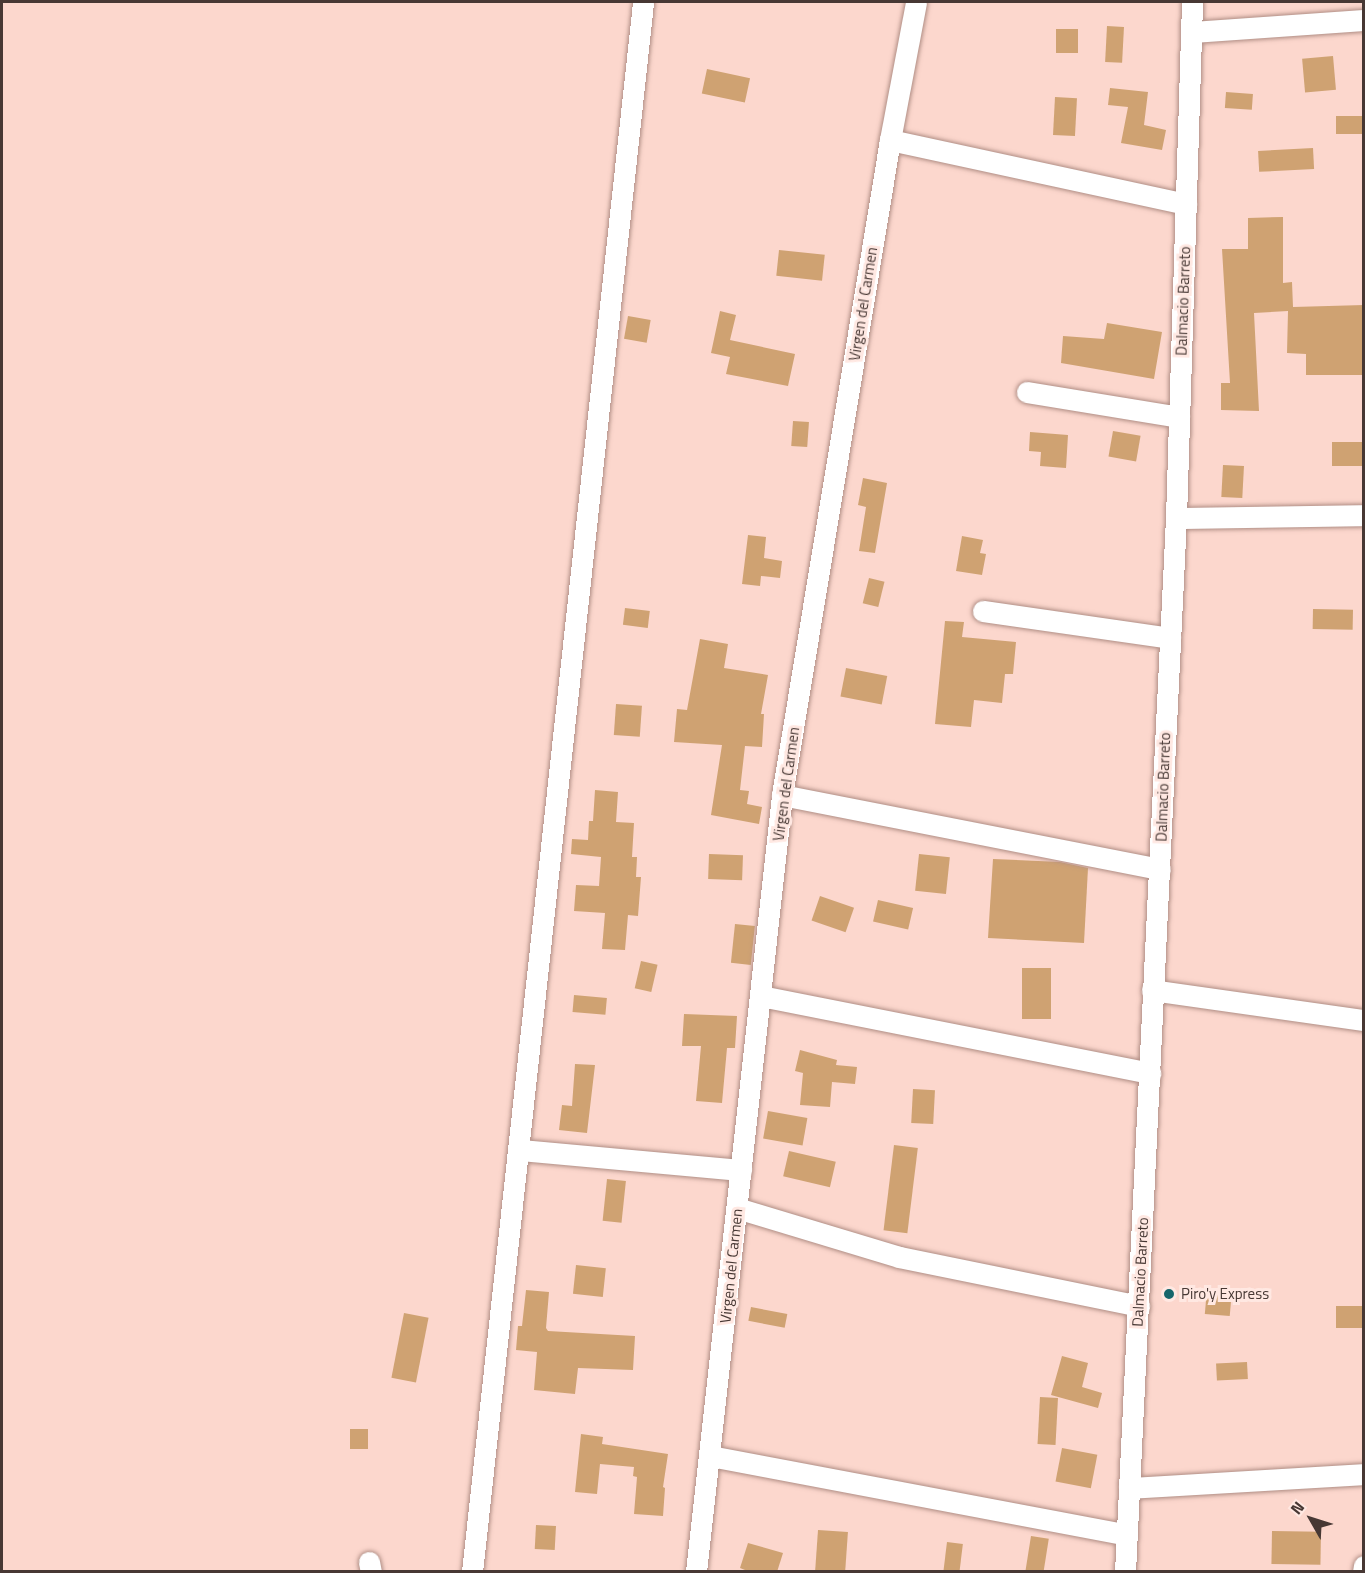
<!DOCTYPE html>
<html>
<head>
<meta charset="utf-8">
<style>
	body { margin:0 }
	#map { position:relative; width:1365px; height:1573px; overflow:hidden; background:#fcd7cd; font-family:"Titillium Web",sans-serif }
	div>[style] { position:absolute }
	.building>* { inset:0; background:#cfa272; transform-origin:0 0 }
	.roads { filter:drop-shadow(0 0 2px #b08e85) drop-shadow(0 0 2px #b08e85) }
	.minor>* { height:21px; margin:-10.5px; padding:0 10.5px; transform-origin:10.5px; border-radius:10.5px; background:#fff }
	.dots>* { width:16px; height:16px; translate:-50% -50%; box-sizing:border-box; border:3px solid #ffe8e2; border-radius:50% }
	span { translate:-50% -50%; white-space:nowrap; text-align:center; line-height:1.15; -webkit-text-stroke:6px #ffe8e2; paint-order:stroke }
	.street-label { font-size:15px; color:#473834 }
	.poi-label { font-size:15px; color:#473834 }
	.left { translate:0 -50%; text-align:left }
	.frame { position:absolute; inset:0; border:3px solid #473834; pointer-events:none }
	.north { position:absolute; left:1281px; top:1489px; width:60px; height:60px; -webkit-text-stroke:4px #ffe8e2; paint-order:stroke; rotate:309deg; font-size:16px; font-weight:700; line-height:24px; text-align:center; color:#473834 }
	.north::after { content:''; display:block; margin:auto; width:21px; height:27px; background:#473834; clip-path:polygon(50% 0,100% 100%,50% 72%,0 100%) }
</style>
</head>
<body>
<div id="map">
	<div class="building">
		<i style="left:1107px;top:26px;width:17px;height:36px;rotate:3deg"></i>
		<i style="left:1056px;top:29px;width:22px;height:24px"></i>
		<i style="left:1333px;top:56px;width:34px;height:31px;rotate:85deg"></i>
		<i style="left:707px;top:69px;width:44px;height:25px;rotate:12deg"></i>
		<i style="clip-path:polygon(1110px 88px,1148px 92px,1144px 125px,1166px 130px,1162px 150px,1121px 143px,1128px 107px,1108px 105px)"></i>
		<i style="left:1226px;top:92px;width:27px;height:16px;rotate:4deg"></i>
		<i style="left:1055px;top:97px;width:22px;height:38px;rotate:3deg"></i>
		<i style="left:1364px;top:116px;width:18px;height:28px;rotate:90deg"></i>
		<i style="left:1313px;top:148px;width:21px;height:55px;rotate:87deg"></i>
		<i style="clip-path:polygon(1283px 217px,1283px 283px,1292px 282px,1293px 307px,1364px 305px,1364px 375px,1306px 375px,1306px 354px,1287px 353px,1288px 311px,1254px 313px,1259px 411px,1221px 410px,1221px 383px,1230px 383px,1222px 249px,1248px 249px,1248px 218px)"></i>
		<i style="left:779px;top:250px;width:46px;height:26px;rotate:6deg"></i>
		<i style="clip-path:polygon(720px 311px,736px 315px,730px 340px,795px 354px,788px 386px,726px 374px,730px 357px,711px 353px)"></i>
		<i style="left:628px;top:316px;width:23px;height:23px;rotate:10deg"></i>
		<i style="clip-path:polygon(1107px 323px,1162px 332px,1154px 379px,1061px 363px,1063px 336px,1104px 339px)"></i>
		<i style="left:793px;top:421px;width:16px;height:25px;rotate:4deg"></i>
		<i style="left:1113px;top:431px;width:28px;height:26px;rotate:10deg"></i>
		<i style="clip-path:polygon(1030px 432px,1068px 435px,1066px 468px,1040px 466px,1041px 452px,1029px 451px)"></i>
		<i style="left:1364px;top:442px;width:24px;height:32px;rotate:90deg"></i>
		<i style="left:1223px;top:465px;width:21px;height:32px;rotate:3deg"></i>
		<i style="clip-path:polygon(863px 478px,887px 483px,875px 553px,859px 551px,866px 507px,858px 505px)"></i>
		<i style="clip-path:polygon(748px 535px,766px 537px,764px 558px,782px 561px,780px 578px,761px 576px,760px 586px,742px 584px)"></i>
		<i style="clip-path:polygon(962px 536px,983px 540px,980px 553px,986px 554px,982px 575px,956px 571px)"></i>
		<i style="left:869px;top:578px;width:16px;height:26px;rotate:14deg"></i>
		<i style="left:625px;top:608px;width:25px;height:17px;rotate:7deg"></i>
		<i style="left:1313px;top:609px;width:40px;height:20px;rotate:1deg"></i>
		<i style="clip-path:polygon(945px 621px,964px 622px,962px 637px,1016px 642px,1013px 674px,1005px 674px,1002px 703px,974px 700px,971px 727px,935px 724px)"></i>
		<i style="clip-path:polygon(700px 639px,728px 644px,724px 668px,768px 675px,761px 714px,764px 714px,762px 747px,745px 746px,740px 790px,749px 791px,747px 804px,762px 807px,759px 824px,711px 815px,722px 745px,674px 742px,677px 709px,687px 710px)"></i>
		<i style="left:846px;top:668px;width:42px;height:29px;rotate:11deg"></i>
		<i style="left:616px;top:704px;width:26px;height:31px;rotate:4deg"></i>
		<i style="clip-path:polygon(595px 790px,618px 792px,616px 822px,634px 823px,632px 857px,637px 857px,636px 877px,641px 877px,638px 916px,628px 915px,625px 950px,602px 949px,605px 913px,574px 911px,576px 885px,599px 886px,601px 857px,571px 854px,572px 839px,588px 840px,589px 821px,593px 821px)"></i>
		<i style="left:709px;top:854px;width:34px;height:25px;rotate:2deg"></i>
		<i style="left:919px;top:854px;width:31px;height:37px;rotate:6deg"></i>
		<i style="clip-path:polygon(993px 859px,1060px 862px,1088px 868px,1084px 943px,988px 938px)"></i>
		<i style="left:820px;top:896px;width:36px;height:26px;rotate:19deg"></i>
		<i style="left:878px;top:900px;width:36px;height:22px;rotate:13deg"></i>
		<i style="left:735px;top:924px;width:20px;height:39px;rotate:6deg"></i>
		<i style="left:641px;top:961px;width:17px;height:28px;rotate:13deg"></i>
		<i style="left:1022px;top:968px;width:29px;height:51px"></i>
		<i style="left:574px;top:995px;width:33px;height:17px;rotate:5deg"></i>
		<i style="clip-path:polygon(684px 1014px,737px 1016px,735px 1048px,727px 1048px,722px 1103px,696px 1101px,701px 1046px,682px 1046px)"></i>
		<i style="clip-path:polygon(800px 1050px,837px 1060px,836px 1065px,857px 1067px,855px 1084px,832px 1082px,830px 1107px,800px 1105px,803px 1073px,795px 1071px)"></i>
		<i style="clip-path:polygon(575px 1064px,595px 1065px,587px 1133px,559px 1130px,562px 1105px,572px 1106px)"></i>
		<i style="left:913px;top:1089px;width:22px;height:34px;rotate:3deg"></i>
		<i style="left:768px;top:1111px;width:40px;height:28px;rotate:10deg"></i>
		<i style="left:894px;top:1145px;width:24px;height:86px;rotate:7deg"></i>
		<i style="left:789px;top:1151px;width:48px;height:26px;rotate:13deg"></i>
		<i style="left:607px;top:1179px;width:19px;height:42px;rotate:6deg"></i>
		<i style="left:576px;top:1265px;width:30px;height:29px;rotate:6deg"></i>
		<i style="left:1207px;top:1289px;width:25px;height:25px;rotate:5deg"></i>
		<i style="clip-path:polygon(526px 1290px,549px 1292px,546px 1328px,548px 1331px,635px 1336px,633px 1370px,578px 1368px,575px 1394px,534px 1390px,537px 1352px,516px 1350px,518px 1326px,522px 1326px)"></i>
		<i style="left:1364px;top:1306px;width:22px;height:28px;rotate:90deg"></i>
		<i style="left:751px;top:1307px;width:37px;height:14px;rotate:11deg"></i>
		<i style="left:404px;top:1313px;width:25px;height:66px;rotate:11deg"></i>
		<i style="clip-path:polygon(1062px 1356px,1088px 1363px,1082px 1387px,1102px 1393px,1098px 1408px,1051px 1395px)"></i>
		<i style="left:1247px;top:1362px;width:17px;height:31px;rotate:87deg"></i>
		<i style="left:1040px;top:1397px;width:18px;height:47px;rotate:3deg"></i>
		<i style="left:350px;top:1429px;width:18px;height:20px"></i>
		<i style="clip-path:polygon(581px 1434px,603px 1437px,602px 1444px,668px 1454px,663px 1487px,665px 1488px,663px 1516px,634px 1514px,637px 1477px,633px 1476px,634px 1467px,600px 1464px,597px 1494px,575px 1492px)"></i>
		<i style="left:1062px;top:1448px;width:36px;height:34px;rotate:11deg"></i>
		<i style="left:536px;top:1525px;width:20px;height:24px;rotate:3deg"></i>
		<i style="left:818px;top:1530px;width:30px;height:42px;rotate:4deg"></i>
		<i style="left:1272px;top:1531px;width:49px;height:33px;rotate:1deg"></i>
		<i style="left:1031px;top:1536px;width:18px;height:36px;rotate:9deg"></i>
		<i style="left:947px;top:1542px;width:16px;height:30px;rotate:7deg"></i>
		<i style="clip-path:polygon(748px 1543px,783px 1553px,777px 1572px,750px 1572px,740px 1568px)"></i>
	</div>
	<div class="roads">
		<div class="minor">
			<i style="left:1192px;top:32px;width:172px;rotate:-4deg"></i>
			<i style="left:890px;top:140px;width:303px;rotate:12.2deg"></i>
			<i style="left:1027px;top:392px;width:154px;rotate:9.3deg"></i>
			<i style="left:1176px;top:518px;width:188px;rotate:-0.9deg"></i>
			<i style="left:983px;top:611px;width:189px;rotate:8.2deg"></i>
			<i style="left:782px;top:795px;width:385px;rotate:11.1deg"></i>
			<i style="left:1152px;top:990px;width:214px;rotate:8.1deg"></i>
			<i style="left:761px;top:996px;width:397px;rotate:11.2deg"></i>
			<i style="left:520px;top:1150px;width:222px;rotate:5.2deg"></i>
			<i style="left:737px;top:1208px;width:169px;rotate:16.8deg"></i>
			<i style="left:899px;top:1257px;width:245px;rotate:11.5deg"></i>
			<i style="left:710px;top:1456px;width:424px;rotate:10.7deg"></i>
			<i style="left:1129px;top:1488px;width:235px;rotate:-3.4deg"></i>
			<i style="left:369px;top:1562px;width:10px;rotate:79deg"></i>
			<i style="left:472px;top:1572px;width:1579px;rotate:-83.78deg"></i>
			<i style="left:696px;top:1572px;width:782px;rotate:-83.68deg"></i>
			<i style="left:782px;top:795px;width:664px;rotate:-80.64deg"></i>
			<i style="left:890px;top:140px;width:140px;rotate:-79.3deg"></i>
			<i style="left:1125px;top:1572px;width:1055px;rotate:-87.23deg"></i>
			<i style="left:1176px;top:518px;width:516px;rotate:-88.22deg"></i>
			<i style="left:1363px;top:1572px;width:6px;rotate:-81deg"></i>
		</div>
	</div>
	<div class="dots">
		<i style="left:1169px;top:1294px;background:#17666b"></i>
	</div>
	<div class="street-label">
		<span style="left:1183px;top:301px;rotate:-88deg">Dalmacio Barreto</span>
		<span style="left:863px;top:304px;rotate:-81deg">Virgen del Carmen</span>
		<span style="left:786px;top:784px;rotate:-82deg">Virgen del Carmen</span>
		<span style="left:1163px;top:787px;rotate:-88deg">Dalmacio Barreto</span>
		<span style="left:731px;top:1266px;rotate:-84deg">Virgen del Carmen</span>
		<span style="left:1140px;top:1272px;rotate:-87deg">Dalmacio Barreto</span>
	</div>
	<div class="poi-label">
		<span class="left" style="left:1181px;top:1294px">Piro'y Express</span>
	</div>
	<div class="frame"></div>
	<div class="north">N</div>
</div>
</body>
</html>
